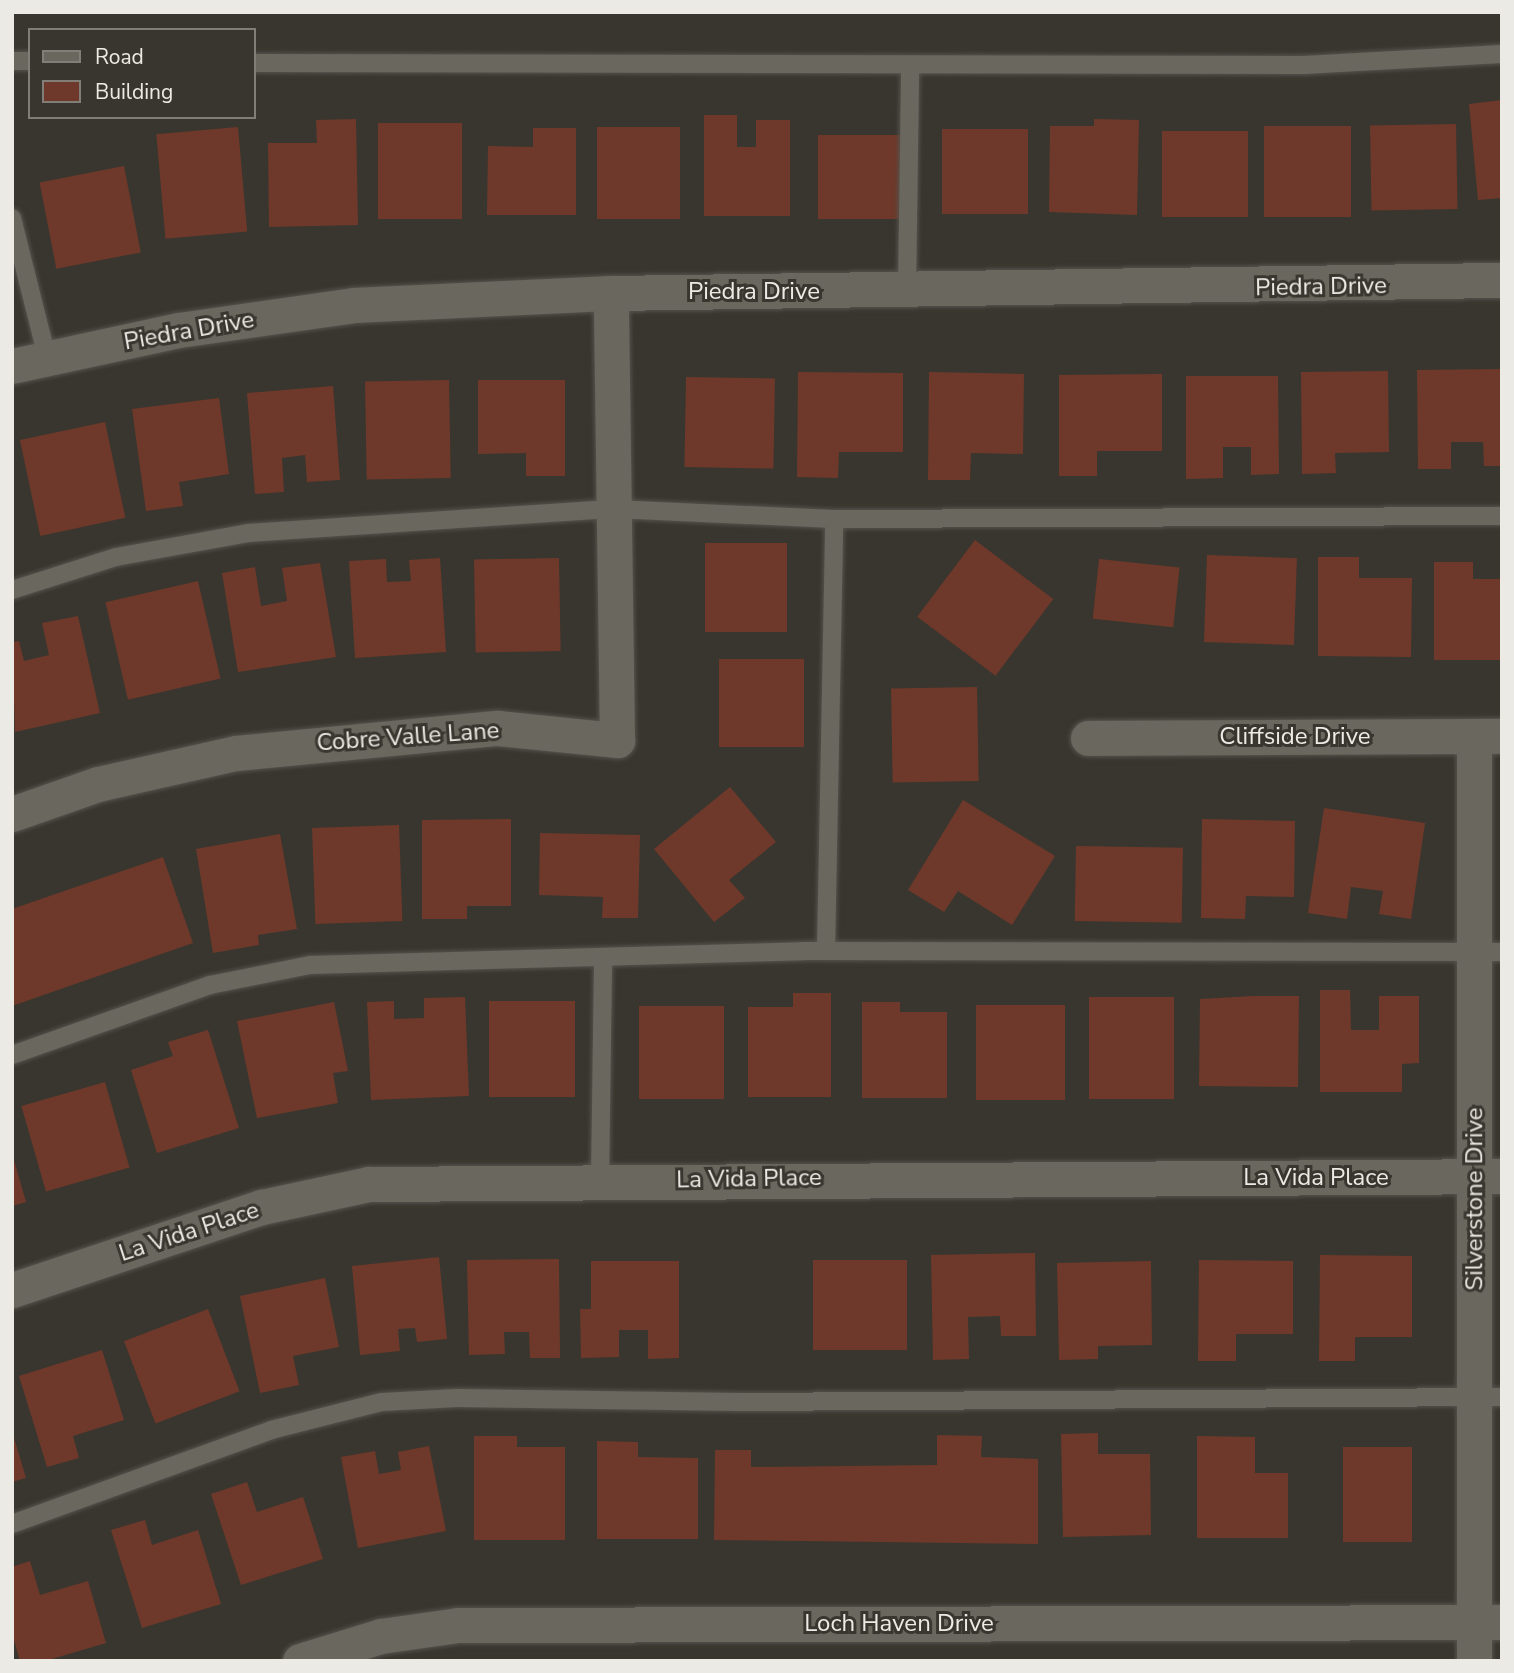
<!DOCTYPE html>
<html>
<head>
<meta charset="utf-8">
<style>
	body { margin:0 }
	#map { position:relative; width:1514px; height:1673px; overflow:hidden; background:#39362f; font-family:"Nunito Sans",sans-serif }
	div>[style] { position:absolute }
	.building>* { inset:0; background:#6e392a; transform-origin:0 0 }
	.roads { filter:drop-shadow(0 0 2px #55524d) drop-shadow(0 0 2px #55524d) }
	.lane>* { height:18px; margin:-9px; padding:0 9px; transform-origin:9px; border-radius:9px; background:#6a675f }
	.street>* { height:35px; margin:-17.5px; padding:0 17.5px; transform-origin:17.5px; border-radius:17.5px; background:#6a675f }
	span { translate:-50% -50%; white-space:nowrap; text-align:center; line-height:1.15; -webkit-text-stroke:6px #39362f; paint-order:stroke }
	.street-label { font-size:24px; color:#eceae5 }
	.frame { position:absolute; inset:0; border:14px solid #eceae5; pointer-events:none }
	.legend { position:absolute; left:28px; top:28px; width:228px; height:91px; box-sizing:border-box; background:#39362f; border:2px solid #817e78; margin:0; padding:9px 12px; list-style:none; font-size:21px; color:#eceae5 }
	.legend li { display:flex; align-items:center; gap:14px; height:35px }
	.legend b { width:35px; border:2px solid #817e78 }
</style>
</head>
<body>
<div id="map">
	<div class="building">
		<i style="clip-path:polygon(1502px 100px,1502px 198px,1478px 200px,1469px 104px)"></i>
		<i style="clip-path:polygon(704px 115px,737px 115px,737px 147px,756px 147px,756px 120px,790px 120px,790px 216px,704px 216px)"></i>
		<i style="clip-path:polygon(356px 119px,358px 225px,269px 227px,268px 143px,317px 143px,316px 120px)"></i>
		<i style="clip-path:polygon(1094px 119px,1139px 120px,1137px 215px,1049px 212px,1050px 126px,1094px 126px)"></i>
		<i style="left:378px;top:123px;width:84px;height:96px"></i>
		<i style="left:1456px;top:124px;width:85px;height:86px;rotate:89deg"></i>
		<i style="left:1264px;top:126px;width:87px;height:91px"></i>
		<i style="left:238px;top:127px;width:105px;height:82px;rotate:85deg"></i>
		<i style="left:597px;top:127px;width:83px;height:92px"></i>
		<i style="clip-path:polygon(533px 128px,576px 128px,576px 215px,487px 215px,488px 146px,533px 147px)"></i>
		<i style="left:942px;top:129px;width:86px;height:85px"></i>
		<i style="left:1162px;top:131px;width:86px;height:86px"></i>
		<i style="left:818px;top:135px;width:82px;height:84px"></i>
		<i style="left:124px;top:166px;width:88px;height:86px;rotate:79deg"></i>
		<i style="clip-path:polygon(1502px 369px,1502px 466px,1484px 466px,1483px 442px,1451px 442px,1451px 469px,1418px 469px,1417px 370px)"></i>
		<i style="clip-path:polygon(1388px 371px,1389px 452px,1335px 453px,1336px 473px,1302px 474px,1301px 372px)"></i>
		<i style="clip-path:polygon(798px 372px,903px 373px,903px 452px,839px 452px,838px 478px,797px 477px)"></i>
		<i style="clip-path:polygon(929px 372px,1024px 374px,1023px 454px,971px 453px,970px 480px,928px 480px)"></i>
		<i style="clip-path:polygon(1162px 374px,1162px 451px,1097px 451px,1097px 476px,1059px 476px,1059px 375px)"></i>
		<i style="clip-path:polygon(1186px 376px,1278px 376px,1279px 474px,1251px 475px,1251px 447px,1223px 447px,1223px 478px,1186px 479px)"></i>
		<i style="left:686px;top:377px;width:89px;height:90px;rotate:1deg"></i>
		<i style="left:449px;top:380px;width:98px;height:84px;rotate:89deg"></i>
		<i style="clip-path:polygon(478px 380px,565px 380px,565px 476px,526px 476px,526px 453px,478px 454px)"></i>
		<i style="clip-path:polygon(333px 386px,340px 480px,307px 482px,305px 455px,282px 458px,284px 492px,255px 494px,247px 393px)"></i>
		<i style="clip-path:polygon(219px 398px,229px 474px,179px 482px,183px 506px,146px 511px,132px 409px)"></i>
		<i style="left:105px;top:422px;width:98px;height:87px;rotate:78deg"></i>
		<i style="left:975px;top:540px;width:98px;height:96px;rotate:37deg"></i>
		<i style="left:705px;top:543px;width:82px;height:89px"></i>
		<i style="left:1207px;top:555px;width:90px;height:87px;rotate:2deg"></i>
		<i style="clip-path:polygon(1318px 557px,1359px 557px,1359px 578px,1412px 578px,1411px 657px,1318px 656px)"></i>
		<i style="clip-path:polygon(440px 558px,446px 652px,355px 658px,349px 561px,386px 559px,387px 582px,411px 581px,409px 560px)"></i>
		<i style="left:559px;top:558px;width:93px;height:85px;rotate:89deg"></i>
		<i style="left:1099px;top:559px;width:81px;height:60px;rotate:6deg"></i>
		<i style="clip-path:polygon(1434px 562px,1473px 562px,1473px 579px,1502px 579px,1502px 660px,1434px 660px)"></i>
		<i style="clip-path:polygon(320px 563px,336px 657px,238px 672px,222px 573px,255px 567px,261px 606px,287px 601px,282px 568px)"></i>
		<i style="left:198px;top:581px;width:100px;height:95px;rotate:77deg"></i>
		<i style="clip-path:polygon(78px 616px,100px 713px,15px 732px,12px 642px,19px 641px,24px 661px,49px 655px,42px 623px)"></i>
		<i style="left:719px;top:659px;width:85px;height:88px"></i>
		<i style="left:977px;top:687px;width:94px;height:86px;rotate:89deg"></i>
		<i style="clip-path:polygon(730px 787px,776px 842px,729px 880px,745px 898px,714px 922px,654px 849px)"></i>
		<i style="clip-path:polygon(963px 800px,1055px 856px,1012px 925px,958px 891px,944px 912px,908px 890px)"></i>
		<i style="clip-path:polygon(1324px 808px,1425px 823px,1411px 919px,1379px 914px,1383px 891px,1351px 887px,1347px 919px,1308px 913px)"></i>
		<i style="clip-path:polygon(511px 819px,511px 906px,467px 906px,467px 919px,422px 919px,422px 820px)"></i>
		<i style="clip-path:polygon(1202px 819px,1295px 821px,1294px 897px,1246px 896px,1245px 919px,1201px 918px)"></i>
		<i style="left:399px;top:825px;width:96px;height:87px;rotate:88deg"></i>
		<i style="clip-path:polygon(540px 833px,640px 835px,638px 918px,602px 918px,603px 897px,539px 895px)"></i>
		<i style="clip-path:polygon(280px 834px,297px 929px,258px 935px,259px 945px,213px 953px,196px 849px)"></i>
		<i style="left:1076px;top:846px;width:107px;height:75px;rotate:1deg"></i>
		<i style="clip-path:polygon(163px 857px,193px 943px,12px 1006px,12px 909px)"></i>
		<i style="clip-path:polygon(1320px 990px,1350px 990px,1351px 1030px,1379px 1030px,1379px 996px,1419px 996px,1419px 1063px,1402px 1064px,1402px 1092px,1320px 1092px)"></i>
		<i style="clip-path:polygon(793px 993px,831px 993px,831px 1097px,748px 1097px,748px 1007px,793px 1007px)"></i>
		<i style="clip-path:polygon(1253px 996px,1299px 996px,1298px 1087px,1199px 1086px,1200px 999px)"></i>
		<i style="clip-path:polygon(465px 997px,469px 1096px,371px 1100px,367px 1002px,394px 1001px,394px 1019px,424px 1018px,424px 998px)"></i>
		<i style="left:1089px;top:997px;width:85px;height:102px"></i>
		<i style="left:489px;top:1001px;width:86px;height:96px"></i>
		<i style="clip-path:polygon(334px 1002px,348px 1071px,333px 1073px,338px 1103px,257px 1118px,237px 1021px)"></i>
		<i style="clip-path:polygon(862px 1002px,900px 1002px,900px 1012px,947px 1012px,947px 1098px,862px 1098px)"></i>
		<i style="left:976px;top:1005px;width:89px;height:95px"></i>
		<i style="left:639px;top:1006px;width:85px;height:93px"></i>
		<i style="clip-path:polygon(208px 1030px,239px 1128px,157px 1153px,131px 1070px,173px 1056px,168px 1042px)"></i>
		<i style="left:105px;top:1082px;width:89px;height:87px;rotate:74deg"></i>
		<i style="clip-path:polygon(12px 1153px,26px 1202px,12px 1206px)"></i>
		<i style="clip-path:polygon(1035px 1253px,1036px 1336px,1001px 1336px,1000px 1316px,968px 1317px,969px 1359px,933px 1360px,931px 1255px)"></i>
		<i style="clip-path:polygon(1320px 1255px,1412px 1256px,1412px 1337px,1355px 1337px,1355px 1361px,1319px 1361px)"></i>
		<i style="clip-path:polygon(439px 1257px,447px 1339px,417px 1342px,415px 1328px,398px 1329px,400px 1351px,360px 1355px,352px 1266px)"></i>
		<i style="clip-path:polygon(559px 1259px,560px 1358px,530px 1358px,529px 1332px,504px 1332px,505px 1354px,469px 1355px,467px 1260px)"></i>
		<i style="left:813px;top:1260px;width:94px;height:90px"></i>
		<i style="clip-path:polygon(1199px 1260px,1293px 1261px,1293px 1334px,1236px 1334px,1236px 1361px,1198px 1361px)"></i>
		<i style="clip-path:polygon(591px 1261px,679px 1261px,679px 1358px,648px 1359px,648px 1330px,619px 1330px,619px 1357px,581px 1358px,580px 1309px,591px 1309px)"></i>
		<i style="clip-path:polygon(1151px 1261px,1152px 1345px,1098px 1346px,1098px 1359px,1059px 1360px,1057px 1263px)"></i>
		<i style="clip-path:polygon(325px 1278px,339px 1347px,293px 1356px,299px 1385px,260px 1393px,240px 1296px)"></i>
		<i style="left:208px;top:1309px;width:88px;height:90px;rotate:69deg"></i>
		<i style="clip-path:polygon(102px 1350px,124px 1420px,73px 1436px,79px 1458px,47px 1467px,19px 1376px)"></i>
		<i style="clip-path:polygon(12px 1431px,26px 1478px,12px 1482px)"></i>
		<i style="clip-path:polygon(1098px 1433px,1098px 1454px,1150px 1454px,1151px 1535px,1063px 1537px,1061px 1434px)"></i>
		<i style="clip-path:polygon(937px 1435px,982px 1436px,981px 1457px,1038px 1459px,1038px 1544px,714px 1540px,715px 1450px,751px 1450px,751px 1467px,937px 1465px)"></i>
		<i style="clip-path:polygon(474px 1436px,517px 1436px,517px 1447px,565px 1447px,565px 1540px,474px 1540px)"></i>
		<i style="clip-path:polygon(1197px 1436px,1255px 1437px,1255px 1473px,1288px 1473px,1288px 1538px,1197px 1538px)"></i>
		<i style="clip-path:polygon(597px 1441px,638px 1442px,638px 1457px,698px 1458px,698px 1539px,597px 1539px)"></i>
		<i style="clip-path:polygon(429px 1446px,446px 1531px,358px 1548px,341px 1457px,375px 1451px,379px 1474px,401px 1470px,398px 1452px)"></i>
		<i style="left:1343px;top:1447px;width:69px;height:95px"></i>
		<i style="clip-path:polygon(247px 1482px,257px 1512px,303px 1497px,323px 1559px,241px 1585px,211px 1494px)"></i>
		<i style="clip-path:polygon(145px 1520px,152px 1545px,198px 1530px,221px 1604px,142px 1628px,111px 1530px)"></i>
		<i style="clip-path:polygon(30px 1561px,40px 1595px,88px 1581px,106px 1643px,45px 1661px,20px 1661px,12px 1634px,12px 1567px)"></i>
	</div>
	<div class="roads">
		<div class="lane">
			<i style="left:12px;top:61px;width:18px"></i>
			<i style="left:254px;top:63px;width:1050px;rotate:0.11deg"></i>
			<i style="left:1304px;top:65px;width:198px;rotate:-3.2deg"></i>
			<i style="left:12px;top:218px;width:143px;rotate:75.9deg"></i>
			<i style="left:907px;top:292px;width:227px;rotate:-89.2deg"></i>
			<i style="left:12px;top:590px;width:109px;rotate:-17.6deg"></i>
			<i style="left:116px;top:557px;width:134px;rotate:-10.3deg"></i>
			<i style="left:248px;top:533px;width:367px;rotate:-3.8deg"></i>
			<i style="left:614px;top:509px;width:220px;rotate:2.6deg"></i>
			<i style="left:834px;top:519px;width:668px;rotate:-0.26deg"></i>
			<i style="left:826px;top:951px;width:432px;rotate:-88.9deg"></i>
			<i style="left:12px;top:1055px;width:210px;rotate:-19.5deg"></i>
			<i style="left:210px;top:985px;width:102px;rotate:-11.3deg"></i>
			<i style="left:310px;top:965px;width:492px;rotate:-1.6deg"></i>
			<i style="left:802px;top:951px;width:700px;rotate:0.08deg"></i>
			<i style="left:600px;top:1181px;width:224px;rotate:-89.2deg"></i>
			<i style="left:12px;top:1524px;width:276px;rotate:-19.9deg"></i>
			<i style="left:271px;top:1430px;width:114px;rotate:-14.2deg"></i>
			<i style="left:382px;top:1402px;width:75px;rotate:-3.1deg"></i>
			<i style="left:457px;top:1398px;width:283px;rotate:0.8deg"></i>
			<i style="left:740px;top:1402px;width:762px;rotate:-0.38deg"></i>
		</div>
		<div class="street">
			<i style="left:12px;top:366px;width:171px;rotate:-12.2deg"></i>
			<i style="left:179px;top:330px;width:178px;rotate:-8.1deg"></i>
			<i style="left:355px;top:305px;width:256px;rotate:-2.7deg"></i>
			<i style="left:611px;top:293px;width:891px;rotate:-0.84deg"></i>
			<i style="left:1088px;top:738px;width:414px;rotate:-0.3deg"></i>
			<i style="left:12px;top:814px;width:91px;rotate:-19.2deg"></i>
			<i style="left:98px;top:784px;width:141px;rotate:-12.7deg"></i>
			<i style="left:236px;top:753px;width:263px;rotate:-5.5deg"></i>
			<i style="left:498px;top:728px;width:120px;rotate:5.8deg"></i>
			<i style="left:617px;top:740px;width:447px;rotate:-90.8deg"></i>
			<i style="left:12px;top:1290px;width:263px;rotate:-18.4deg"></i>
			<i style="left:262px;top:1207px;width:109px;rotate:-12.1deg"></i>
			<i style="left:369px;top:1184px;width:1133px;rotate:-0.4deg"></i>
			<i style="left:300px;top:1661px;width:85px;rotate:-17.2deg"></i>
			<i style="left:381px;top:1636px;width:78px;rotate:-8.1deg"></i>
			<i style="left:458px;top:1625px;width:1044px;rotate:-0.16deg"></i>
			<i style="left:1474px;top:1661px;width:924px;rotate:-90deg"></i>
		</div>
	</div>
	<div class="street-label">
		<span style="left:1321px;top:287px;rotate:-1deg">Piedra Drive</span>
		<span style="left:754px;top:292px">Piedra Drive</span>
		<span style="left:189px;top:331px;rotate:-10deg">Piedra Drive</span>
		<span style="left:408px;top:737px;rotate:-4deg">Cobre Valle Lane</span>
		<span style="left:1295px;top:737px">Cliffside Drive</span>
		<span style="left:1316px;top:1178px">La Vida Place</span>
		<span style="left:749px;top:1179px;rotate:-1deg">La Vida Place</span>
		<span style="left:1475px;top:1199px;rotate:-90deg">Silverstone Drive</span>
		<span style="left:189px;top:1232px;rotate:-18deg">La Vida Place</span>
		<span style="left:899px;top:1624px">Loch Haven Drive</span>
	</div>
	<div class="frame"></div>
	<ul class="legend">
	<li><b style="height:9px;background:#6a675f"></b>Road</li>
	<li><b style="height:19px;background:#6e392a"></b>Building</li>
	</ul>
</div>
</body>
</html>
